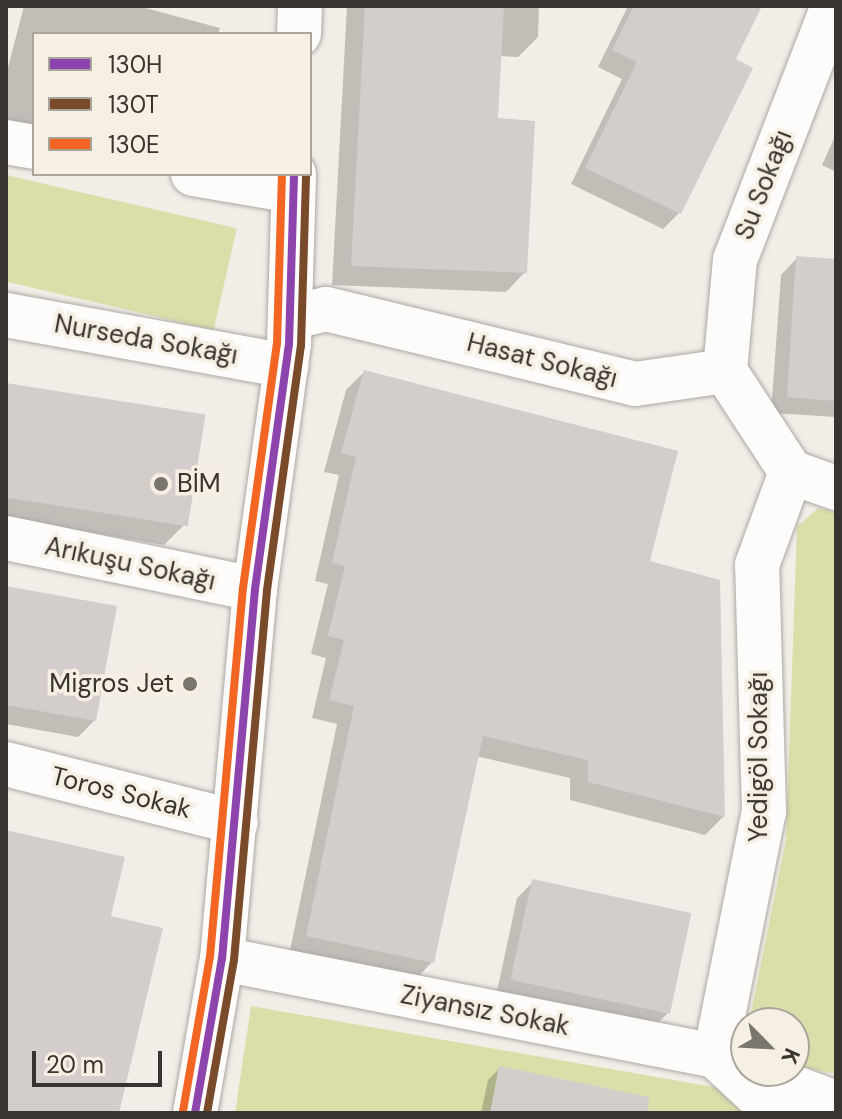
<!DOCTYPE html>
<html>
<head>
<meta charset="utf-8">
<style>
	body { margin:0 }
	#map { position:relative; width:842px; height:1119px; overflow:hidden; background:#f2eee7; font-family:"DM Sans",sans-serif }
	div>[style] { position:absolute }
	.green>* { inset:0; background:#dadfaa; transform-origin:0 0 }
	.shadow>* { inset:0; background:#0003 }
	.building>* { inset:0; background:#d3cecb; transform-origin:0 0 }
	.roads { filter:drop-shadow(0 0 2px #aca9a4) drop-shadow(0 0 2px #aca9a4) }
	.minor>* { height:44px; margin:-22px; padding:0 22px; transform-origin:22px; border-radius:22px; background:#fdfcfb }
	.bus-1>* { height:8px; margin:-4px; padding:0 4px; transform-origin:4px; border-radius:4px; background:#8e44ad }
	.bus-2>* { height:8px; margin:-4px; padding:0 4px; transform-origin:4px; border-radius:4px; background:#7a4b2a }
	.bus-3>* { height:8px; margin:-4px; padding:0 4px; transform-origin:4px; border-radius:4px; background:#f26522 }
	.dots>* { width:22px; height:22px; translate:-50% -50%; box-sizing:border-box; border:4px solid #f6efe3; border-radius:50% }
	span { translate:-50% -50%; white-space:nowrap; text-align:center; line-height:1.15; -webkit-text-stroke:7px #f6efe3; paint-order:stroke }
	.street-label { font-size:26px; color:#383530 }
	.poi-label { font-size:26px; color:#383530 }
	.left { translate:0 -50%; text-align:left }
	.right { translate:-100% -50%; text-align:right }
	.frame { position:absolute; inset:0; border:8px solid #383530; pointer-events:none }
	.legend { position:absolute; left:32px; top:32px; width:280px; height:144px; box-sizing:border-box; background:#f6efe3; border:2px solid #aaa59b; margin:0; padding:10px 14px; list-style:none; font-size:24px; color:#383530 }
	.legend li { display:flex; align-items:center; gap:16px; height:40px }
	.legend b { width:40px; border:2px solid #aaa59b }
	.north { position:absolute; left:730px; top:1007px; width:80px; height:80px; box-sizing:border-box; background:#f6efe3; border:2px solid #aaa59b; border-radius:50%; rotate:114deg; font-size:22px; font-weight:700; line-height:32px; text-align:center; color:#383530 }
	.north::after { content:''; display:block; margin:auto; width:28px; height:36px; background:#797670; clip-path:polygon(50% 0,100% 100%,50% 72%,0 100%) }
	.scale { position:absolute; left:32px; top:1051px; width:130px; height:36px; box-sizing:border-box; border:4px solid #383530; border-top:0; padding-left:10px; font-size:24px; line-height:28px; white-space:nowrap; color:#383530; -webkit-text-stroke:6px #f6efe3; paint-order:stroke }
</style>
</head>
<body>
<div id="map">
	<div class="green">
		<i style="left:6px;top:175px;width:237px;height:104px;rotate:13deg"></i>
		<i style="clip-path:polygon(818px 508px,836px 513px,836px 1074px,794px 1065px,794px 1023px,749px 1023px,786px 839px,797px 527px)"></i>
		<i style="clip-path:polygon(251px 1006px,719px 1088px,746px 1113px,235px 1113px)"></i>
	</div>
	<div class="shadow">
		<i style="clip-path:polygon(24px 6px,138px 6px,220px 28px,218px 34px,34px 34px,34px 127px,6px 120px,6px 75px)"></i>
		<i style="clip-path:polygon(347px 6px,539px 6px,538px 37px,518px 57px,499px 56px,496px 120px,525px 272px,506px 292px,332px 285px)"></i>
		<i style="clip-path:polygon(628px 6px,737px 6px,733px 60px,750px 68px,679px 213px,663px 229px,571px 184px,622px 79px,598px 67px)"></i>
		<i style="clip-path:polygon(836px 134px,836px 172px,822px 165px)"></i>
		<i style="clip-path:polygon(797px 258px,836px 261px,836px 417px,771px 413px,781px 275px)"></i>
		<i style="clip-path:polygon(364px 372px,647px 562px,718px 581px,723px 817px,705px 835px,570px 800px,570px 778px,476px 756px,432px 962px,414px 981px,289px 955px,337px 724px,312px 718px,326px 658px,311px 654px,328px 584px,315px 581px,339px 475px,324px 472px,346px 390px)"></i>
		<i style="clip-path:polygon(6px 385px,184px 525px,164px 545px,6px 518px)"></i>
		<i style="clip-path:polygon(6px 587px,95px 720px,78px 737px,6px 724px)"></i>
		<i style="clip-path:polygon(533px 882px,668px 1013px,651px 1029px,496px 996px,517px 898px)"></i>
		<i style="clip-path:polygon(500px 1068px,623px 1113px,481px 1113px,488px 1080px)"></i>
	</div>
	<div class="building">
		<i style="clip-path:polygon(365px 6px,504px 6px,498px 118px,535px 121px,527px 273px,351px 266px)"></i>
		<i style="clip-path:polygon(634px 6px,762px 6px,736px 59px,753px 68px,681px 214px,585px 168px,637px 62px,612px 50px)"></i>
		<i style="clip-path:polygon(796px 256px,836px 259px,836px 401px,787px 397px)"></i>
		<i style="clip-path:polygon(364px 370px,678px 451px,650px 561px,720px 580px,725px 817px,588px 782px,588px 760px,483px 736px,434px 963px,306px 936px,354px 706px,329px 700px,344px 640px,328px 636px,345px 566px,332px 563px,356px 457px,341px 453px)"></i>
		<i style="left:6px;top:383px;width:202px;height:113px;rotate:9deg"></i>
		<i style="clip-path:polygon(6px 586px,117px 606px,96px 721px,6px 705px)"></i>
		<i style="clip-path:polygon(6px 830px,125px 857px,111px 916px,163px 928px,119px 1113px,6px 1113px)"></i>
		<i style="left:532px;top:879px;width:163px;height:103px;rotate:12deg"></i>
		<i style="clip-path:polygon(499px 1066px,649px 1097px,648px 1113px,490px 1113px)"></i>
	</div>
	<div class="roads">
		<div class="minor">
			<i style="left:299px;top:34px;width:28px;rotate:-88deg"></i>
			<i style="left:6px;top:142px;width:28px;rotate:10deg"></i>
			<i style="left:193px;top:174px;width:101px;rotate:9.6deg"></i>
			<i style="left:6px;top:315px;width:285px;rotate:10.3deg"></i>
			<i style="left:290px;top:318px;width:37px;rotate:-14deg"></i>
			<i style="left:326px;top:309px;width:318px;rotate:13.6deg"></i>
			<i style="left:635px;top:384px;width:91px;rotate:-8.2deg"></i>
			<i style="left:725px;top:371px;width:111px;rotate:-84.9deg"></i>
			<i style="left:735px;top:260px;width:272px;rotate:-68.9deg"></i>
			<i style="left:725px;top:371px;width:121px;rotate:56.8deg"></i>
			<i style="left:791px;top:472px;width:48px;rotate:19.6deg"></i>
			<i style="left:6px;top:538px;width:254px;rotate:11.6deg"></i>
			<i style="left:6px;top:764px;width:237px;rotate:14.2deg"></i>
			<i style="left:222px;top:959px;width:502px;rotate:11.13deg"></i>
			<i style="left:715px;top:1056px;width:27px;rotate:24deg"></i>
			<i style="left:750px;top:1071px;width:92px;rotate:20.4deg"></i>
			<i style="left:195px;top:1113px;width:156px;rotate:-80.1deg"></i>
			<i style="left:222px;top:959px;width:371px;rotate:-84.9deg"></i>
			<i style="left:255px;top:589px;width:247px;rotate:-82.1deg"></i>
			<i style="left:289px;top:344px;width:170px;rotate:-88.3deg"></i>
			<i style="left:776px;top:1113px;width:83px;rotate:-136.9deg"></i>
			<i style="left:715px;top:1056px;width:250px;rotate:-78.7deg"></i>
			<i style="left:764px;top:811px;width:246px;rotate:-91.6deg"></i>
			<i style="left:757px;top:565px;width:99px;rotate:-69.9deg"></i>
		</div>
	</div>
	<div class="bus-1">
		<i style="left:195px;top:1113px;width:156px;rotate:-80.1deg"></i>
		<i style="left:222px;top:959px;width:371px;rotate:-84.9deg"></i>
		<i style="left:255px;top:589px;width:247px;rotate:-82.1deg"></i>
		<i style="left:289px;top:344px;width:170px;rotate:-88.3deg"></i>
	</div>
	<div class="bus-2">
		<i style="left:207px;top:1113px;width:155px;rotate:-80deg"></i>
		<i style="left:234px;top:960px;width:371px;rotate:-84.9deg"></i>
		<i style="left:267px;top:590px;width:246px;rotate:-82.1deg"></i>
		<i style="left:301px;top:346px;width:172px;rotate:-88.3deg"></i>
	</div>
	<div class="bus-3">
		<i style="left:183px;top:1111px;width:156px;rotate:-80.1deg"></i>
		<i style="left:210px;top:957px;width:370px;rotate:-84.9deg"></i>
		<i style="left:243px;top:588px;width:247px;rotate:-82.1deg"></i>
		<i style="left:277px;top:343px;width:169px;rotate:-88.3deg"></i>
	</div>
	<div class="dots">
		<i style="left:161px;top:484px;background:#797670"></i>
		<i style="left:190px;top:684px;background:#797670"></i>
	</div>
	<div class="street-label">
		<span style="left:764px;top:185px;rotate:-69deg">Su Sokağı</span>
		<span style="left:146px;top:340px;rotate:10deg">Nurseda Sokağı</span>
		<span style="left:542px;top:361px;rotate:14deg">Hasat Sokağı</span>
		<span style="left:130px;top:564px;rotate:12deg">Arıkuşu Sokağı</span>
		<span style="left:759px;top:757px;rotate:-90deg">Yedigöl Sokağı</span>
		<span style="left:121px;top:793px;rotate:14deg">Toros Sokak</span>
		<span style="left:485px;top:1011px;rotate:11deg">Ziyansız Sokak</span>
	</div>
	<div class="poi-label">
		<span class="left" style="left:177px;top:484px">BİM</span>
		<span class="right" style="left:174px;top:684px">Migros Jet</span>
	</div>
	<div class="frame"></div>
	<ul class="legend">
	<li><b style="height:10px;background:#8e44ad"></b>130H</li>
	<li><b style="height:10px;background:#7a4b2a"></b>130T</li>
	<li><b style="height:10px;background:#f26522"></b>130E</li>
	</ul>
	<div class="north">K</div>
	<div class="scale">20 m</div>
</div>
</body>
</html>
